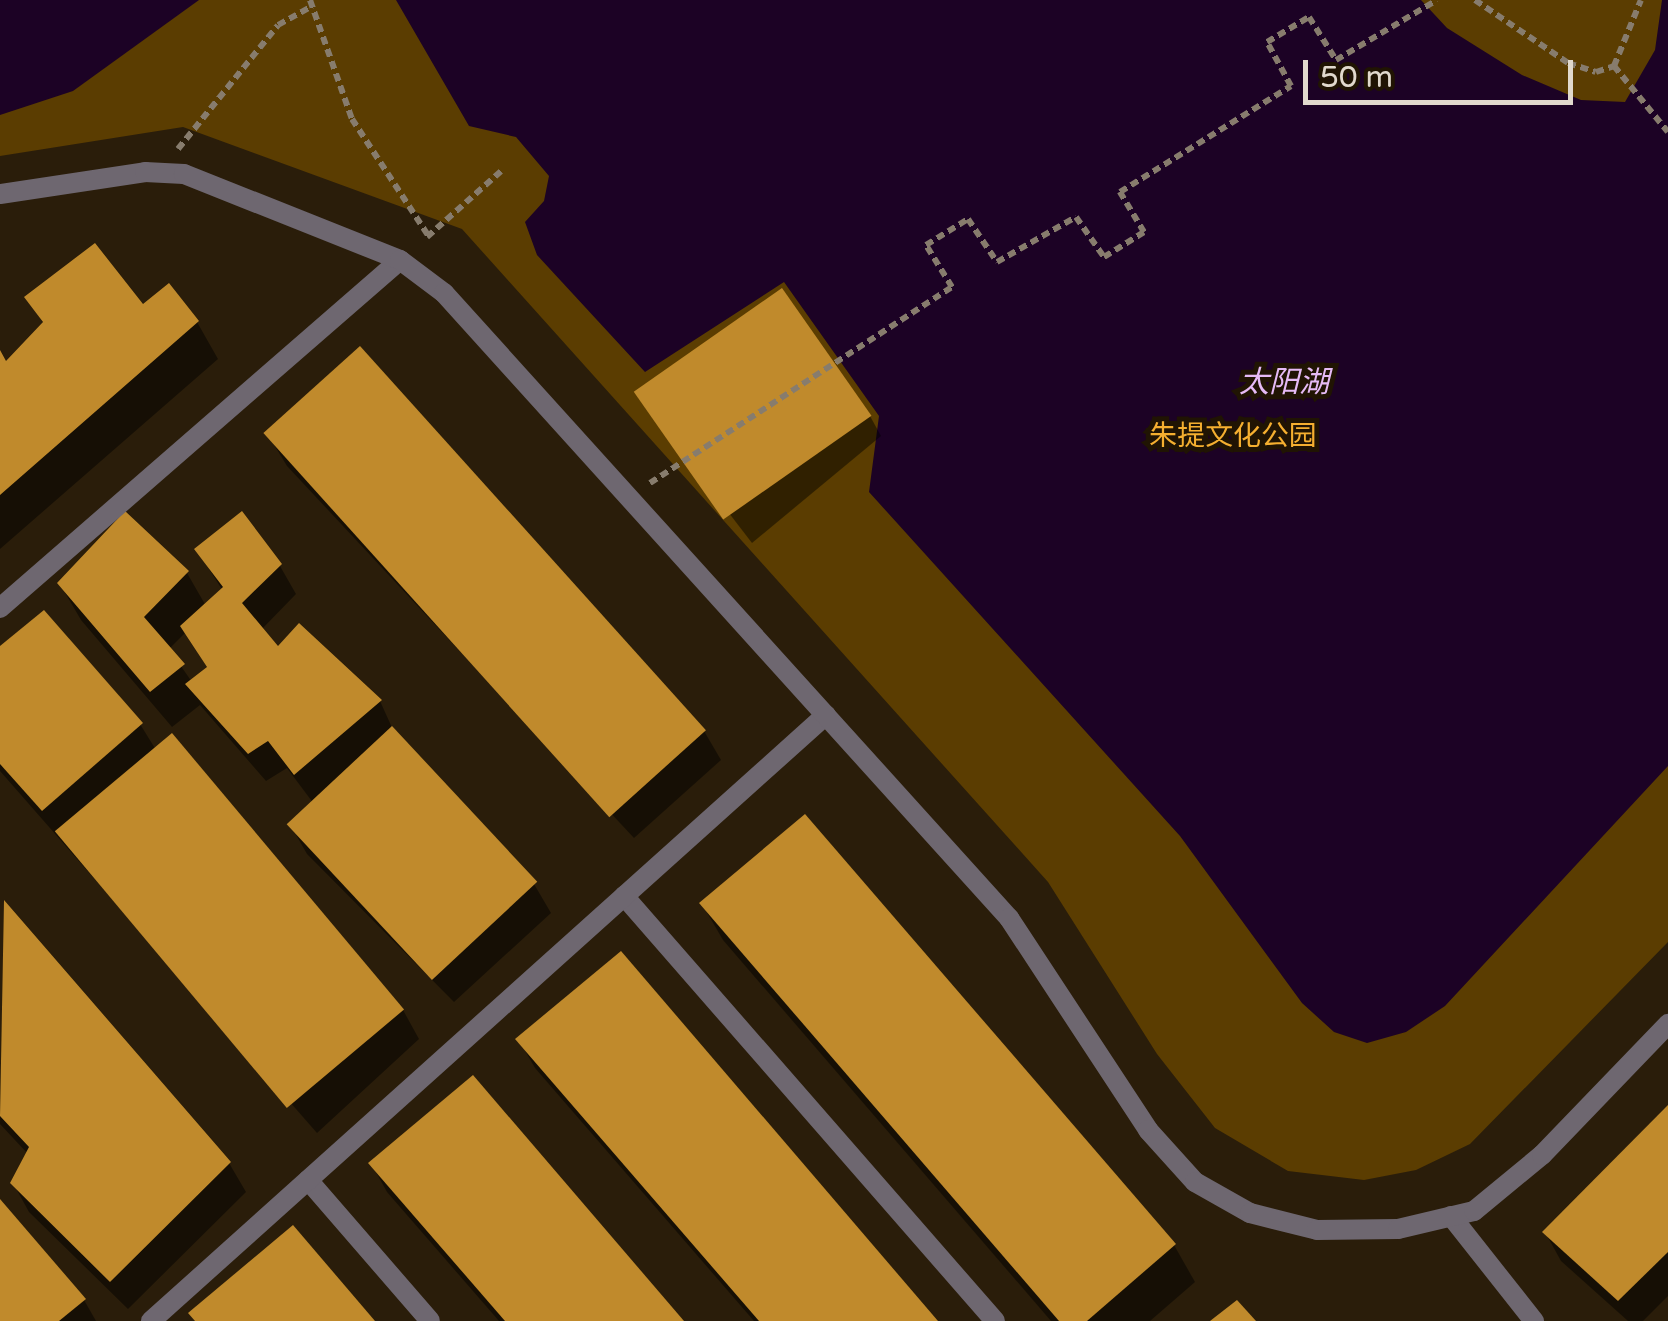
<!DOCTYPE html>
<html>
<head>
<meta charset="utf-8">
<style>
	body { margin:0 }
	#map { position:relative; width:1668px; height:1321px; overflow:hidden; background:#2a1d0a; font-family:"Varela Round","Noto Sans SC",sans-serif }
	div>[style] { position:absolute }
	.green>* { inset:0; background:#5b3d01 }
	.water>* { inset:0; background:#1c0225 }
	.shadow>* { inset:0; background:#0007 }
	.building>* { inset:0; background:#c08a2c; transform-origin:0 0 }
	.path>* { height:6px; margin-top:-3px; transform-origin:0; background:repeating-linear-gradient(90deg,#877c6d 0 8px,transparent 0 13px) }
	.service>* { height:20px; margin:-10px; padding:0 10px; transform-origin:10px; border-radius:10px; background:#6e6770 }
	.tertiary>* { height:20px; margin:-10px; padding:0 10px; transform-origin:10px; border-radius:10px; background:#6e6770 }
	span { translate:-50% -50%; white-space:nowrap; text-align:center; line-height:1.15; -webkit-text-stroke:10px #201403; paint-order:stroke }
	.park-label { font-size:28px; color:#f5af30 }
	.water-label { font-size:30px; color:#e5baf5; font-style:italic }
	.scale { position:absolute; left:1303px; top:60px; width:270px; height:45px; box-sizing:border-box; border:5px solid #e1d9cd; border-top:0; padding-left:12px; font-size:30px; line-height:35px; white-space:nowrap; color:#e1d9cd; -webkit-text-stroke:8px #201403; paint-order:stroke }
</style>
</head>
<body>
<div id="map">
	<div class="green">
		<i style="clip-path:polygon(0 0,1668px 0,1668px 942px,1470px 1144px,1416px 1170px,1364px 1180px,1288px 1171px,1215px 1128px,1157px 1054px,1048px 882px,462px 229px,183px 127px,0 156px)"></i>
	</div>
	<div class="water">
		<i style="clip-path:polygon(0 0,199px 0,73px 91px,0 115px)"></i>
		<i style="clip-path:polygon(396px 0,1421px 0,1447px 28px,1522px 75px,1581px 100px,1625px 102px,1655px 50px,1662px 0,1668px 0,1668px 766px,1445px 1006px,1406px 1032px,1367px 1043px,1334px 1032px,1302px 1003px,1180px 836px,869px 492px,879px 416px,784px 282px,645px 372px,537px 255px,525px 222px,544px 201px,549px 176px,516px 137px,469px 126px)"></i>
	</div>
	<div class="shadow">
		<i style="clip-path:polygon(28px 297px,143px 307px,197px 322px,218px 359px,0 549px,0 355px,6px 365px,44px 325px)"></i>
		<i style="clip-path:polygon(642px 400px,870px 416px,881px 436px,752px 543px)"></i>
		<i style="clip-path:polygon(270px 438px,704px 731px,721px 760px,634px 838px,287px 466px)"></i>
		<i style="clip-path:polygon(evenodd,125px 514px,187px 573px,206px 606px,223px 591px,197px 550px,280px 566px,296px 594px,261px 630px,278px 650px,380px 701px,394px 732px,534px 884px,551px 913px,454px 1002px,307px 854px,291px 826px,314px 804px,287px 768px,266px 781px,200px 705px,172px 727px,81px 620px,60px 584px,125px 514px,186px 632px,208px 669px,192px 682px,169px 649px,186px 632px)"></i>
		<i style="clip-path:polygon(0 649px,140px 724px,156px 750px,403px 1010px,419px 1039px,317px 1133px,0 771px)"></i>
		<i style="clip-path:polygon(4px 904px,229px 1163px,246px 1192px,128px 1309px,29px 1212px,13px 1183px,28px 1154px,0 1124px)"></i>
		<i style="clip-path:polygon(702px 904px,1174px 1245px,1195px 1282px,1150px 1321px,1051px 1321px,723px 940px)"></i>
		<i style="clip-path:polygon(519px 1040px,935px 1321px,754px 1321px,535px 1068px)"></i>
		<i style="clip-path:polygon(1668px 1109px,1668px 1296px,1643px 1321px,1628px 1321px,1561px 1261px,1545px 1232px)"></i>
		<i style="clip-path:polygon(371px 1163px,681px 1321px,499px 1321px,387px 1192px)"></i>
		<i style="clip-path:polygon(0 1203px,84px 1300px,96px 1321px,0 1321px)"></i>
	</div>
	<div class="building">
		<i style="clip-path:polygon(95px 243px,143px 304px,169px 283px,199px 321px,0 495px,0 350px,6px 361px,43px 322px,24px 297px)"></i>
		<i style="left:782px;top:288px;width:156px;height:181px;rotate:55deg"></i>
		<i style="left:360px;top:346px;width:517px;height:130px;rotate:48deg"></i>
		<i style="clip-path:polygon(125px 511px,189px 571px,144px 617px,185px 664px,150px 692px,57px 583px)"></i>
		<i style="clip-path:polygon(242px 511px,282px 564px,242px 603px,278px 646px,299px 623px,382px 700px,294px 775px,268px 741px,248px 754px,185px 684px,207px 667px,180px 626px,223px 587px,194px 549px)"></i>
		<i style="clip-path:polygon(44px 610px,143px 723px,42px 811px,0 764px,0 646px)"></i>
		<i style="left:392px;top:726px;width:213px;height:144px;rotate:47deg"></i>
		<i style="left:172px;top:733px;width:361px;height:153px;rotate:50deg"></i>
		<i style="clip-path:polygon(805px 814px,1176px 1244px,1087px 1321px,1059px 1321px,699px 903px)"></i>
		<i style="clip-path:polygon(4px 900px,231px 1162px,110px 1282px,10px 1183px,29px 1147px,0 1116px)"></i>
		<i style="clip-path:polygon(621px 951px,938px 1321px,759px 1321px,515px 1039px)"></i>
		<i style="clip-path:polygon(473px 1075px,684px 1321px,505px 1321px,368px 1163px)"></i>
		<i style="clip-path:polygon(1668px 1105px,1668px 1252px,1618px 1301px,1542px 1232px)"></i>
		<i style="clip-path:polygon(0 1199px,86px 1299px,59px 1321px,0 1321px)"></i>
		<i style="clip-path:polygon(293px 1225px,375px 1321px,195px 1321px,188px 1313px)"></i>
		<i style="clip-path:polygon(1237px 1300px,1256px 1321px,1210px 1321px)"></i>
	</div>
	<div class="path">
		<i style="left:310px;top:0;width:126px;rotate:70.6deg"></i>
		<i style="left:352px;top:119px;width:139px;rotate:56.8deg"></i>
		<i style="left:1475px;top:0;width:112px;rotate:34.1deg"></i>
		<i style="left:1568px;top:63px;width:29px;rotate:18deg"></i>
		<i style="left:1596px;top:72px;width:19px;rotate:-18deg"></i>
		<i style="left:1614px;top:66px;width:71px;rotate:-67.8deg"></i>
		<i style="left:1614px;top:66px;width:85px;rotate:50.7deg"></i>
		<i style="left:178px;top:149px;width:159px;rotate:-51.1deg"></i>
		<i style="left:278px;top:25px;width:39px;rotate:-29deg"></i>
		<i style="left:427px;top:237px;width:99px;rotate:-41.7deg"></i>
		<i style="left:650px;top:483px;width:360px;rotate:-33deg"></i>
		<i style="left:952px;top:287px;width:49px;rotate:-121.8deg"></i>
		<i style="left:926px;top:245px;width:49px;rotate:-31.8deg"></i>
		<i style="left:968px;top:219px;width:52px;rotate:56deg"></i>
		<i style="left:997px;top:262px;width:91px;rotate:-29.7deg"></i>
		<i style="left:1076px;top:217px;width:49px;rotate:55deg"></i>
		<i style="left:1104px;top:257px;width:47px;rotate:-32deg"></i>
		<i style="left:1144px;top:232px;width:47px;rotate:-121deg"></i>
		<i style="left:1120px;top:192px;width:201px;rotate:-31.8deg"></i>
		<i style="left:1291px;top:86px;width:50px;rotate:-118.6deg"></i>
		<i style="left:1267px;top:42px;width:49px;rotate:-30.8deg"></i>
		<i style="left:1309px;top:17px;width:51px;rotate:57.9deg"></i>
		<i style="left:1336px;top:60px;width:117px;rotate:-30.7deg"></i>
	</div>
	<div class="service">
		<i style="left:0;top:608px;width:530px;rotate:-41.02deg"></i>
		<i style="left:624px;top:896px;width:564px;rotate:48.88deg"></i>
		<i style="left:308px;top:1180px;width:186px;rotate:49.1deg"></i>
		<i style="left:1451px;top:1216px;width:134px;rotate:51.7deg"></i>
		<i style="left:151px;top:1321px;width:907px;rotate:-41.92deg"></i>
	</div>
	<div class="tertiary">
		<i style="left:0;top:194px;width:147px;rotate:-8.6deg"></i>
		<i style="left:145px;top:172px;width:39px;rotate:3deg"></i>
		<i style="left:184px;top:174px;width:232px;rotate:21.7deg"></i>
		<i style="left:400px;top:260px;width:55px;rotate:36.9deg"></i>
		<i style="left:444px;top:293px;width:843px;rotate:47.89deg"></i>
		<i style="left:1009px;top:918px;width:254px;rotate:56.7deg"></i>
		<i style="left:1148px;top:1130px;width:70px;rotate:47.9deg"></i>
		<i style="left:1195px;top:1182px;width:63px;rotate:29.4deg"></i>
		<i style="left:1250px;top:1213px;width:69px;rotate:14.2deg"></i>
		<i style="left:1317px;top:1230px;width:81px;rotate:-0.7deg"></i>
		<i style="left:1398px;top:1229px;width:78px;rotate:-13.3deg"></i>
		<i style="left:1474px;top:1211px;width:88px;rotate:-39.5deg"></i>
		<i style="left:1542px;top:1155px;width:182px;rotate:-46.1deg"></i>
	</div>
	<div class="park-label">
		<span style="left:1233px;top:436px">朱提文化公园</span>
	</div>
	<div class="water-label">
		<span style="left:1284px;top:383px">太阳湖</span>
	</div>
	<div class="scale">50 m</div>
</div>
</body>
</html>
